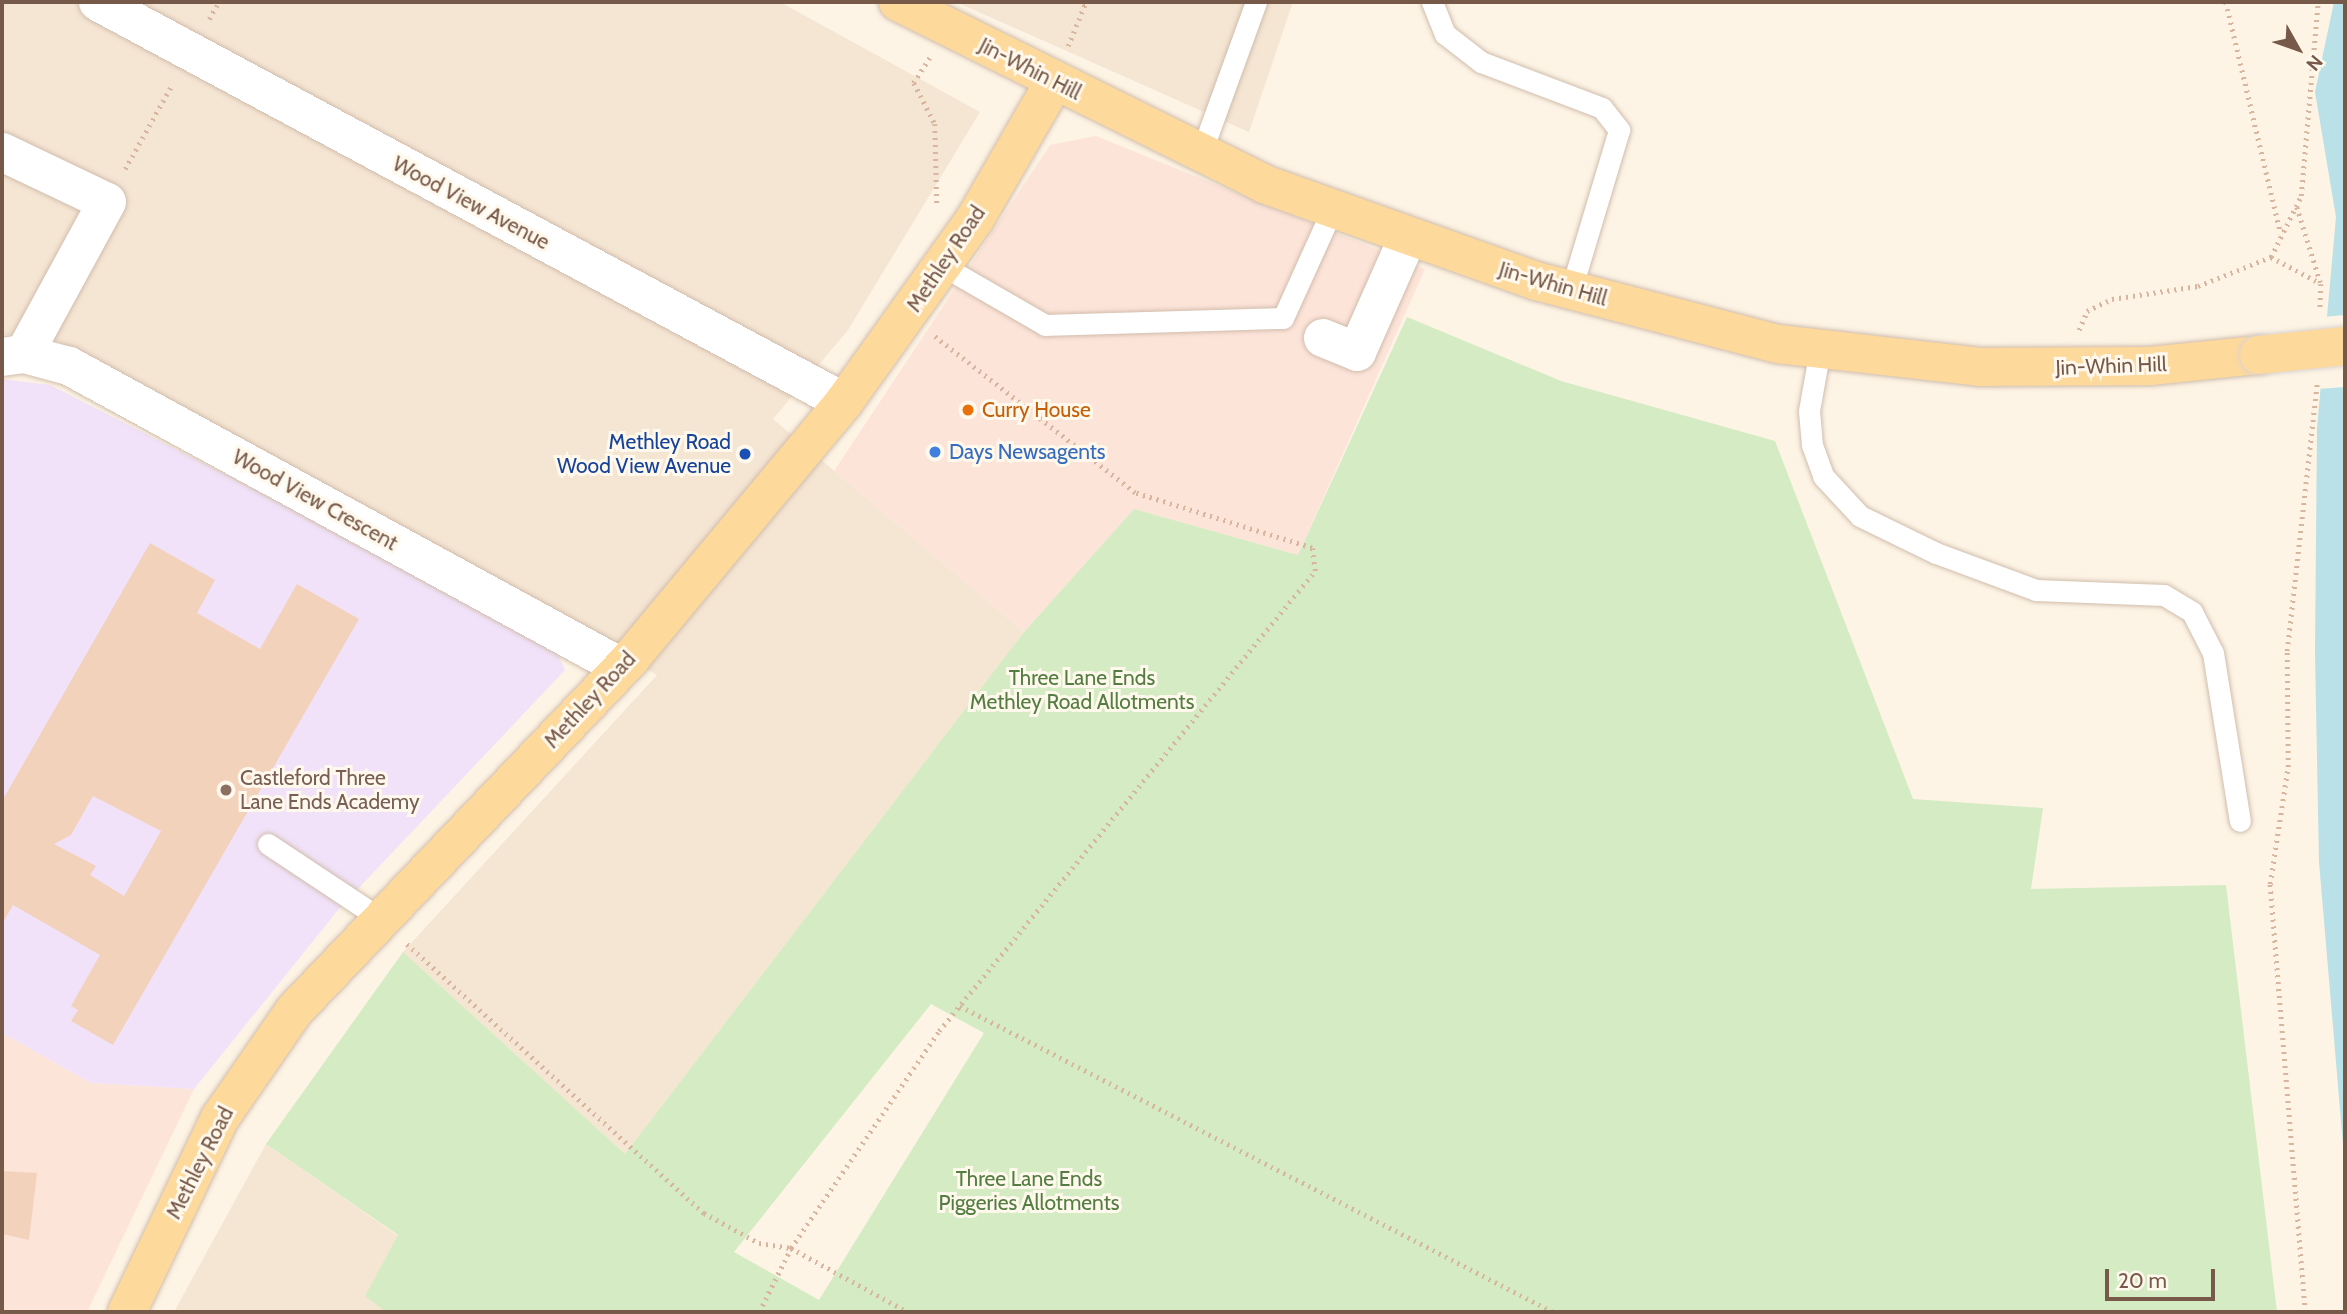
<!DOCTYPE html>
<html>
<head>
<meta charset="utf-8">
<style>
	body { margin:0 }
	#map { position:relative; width:2347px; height:1314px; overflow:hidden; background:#fdf4e5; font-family:Cabin,sans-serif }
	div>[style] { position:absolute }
	.residential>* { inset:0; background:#f5e5d3 }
	.commercial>* { inset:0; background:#fde4d9 }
	.education>* { inset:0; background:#f1e2f9 }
	.green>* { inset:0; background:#d4ebc3 }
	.water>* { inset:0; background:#b9e1e7 }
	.pier>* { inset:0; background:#fdf4e5 }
	.building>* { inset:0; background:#f3d2bc }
	.path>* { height:4.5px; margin-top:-2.25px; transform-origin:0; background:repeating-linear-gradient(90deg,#d8b59f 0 2px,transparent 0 7px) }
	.roads { filter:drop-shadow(0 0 2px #d1bdad) drop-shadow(0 0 2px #d1bdad) }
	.service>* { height:21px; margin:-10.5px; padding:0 10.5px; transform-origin:10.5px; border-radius:10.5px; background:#fff }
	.minor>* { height:38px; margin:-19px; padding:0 19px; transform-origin:19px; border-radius:19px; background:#fff }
	.primary>* { height:38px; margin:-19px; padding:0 19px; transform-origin:19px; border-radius:19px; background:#fdd99c }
	.bridges { filter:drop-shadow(0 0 2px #dcd4d0) drop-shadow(0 0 2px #dcd4d0) }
	.primary-bridge>* { height:38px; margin:-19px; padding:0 19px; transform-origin:19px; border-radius:19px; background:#fdd99c }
	.dots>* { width:19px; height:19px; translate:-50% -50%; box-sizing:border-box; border:4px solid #fff8ec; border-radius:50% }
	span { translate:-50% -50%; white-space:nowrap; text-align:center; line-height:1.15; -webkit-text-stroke:6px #fff8ec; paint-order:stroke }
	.street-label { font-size:21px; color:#775949 }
	.food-label { font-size:21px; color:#c56008 }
	.left { translate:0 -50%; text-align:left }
	.transit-label { font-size:21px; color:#164399 }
	.right { translate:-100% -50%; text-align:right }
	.shop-label { font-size:21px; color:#366cbe }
	.park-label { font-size:21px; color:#537d41 }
	.education-label { font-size:21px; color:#785e54 }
	.frame { position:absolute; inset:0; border:4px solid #775949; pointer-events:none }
	.north { position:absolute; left:2263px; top:14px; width:70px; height:70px; -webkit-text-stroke:5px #fff8ec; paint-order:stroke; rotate:130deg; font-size:19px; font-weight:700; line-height:28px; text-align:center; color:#775949 }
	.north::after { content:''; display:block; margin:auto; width:24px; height:32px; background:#775949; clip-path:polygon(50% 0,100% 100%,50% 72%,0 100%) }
	.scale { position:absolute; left:2105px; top:1269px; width:110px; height:32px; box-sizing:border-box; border:4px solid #775949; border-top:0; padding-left:9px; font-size:21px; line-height:24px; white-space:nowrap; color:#775949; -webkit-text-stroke:5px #fff8ec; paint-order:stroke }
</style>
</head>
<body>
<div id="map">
	<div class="residential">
		<i style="clip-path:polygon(2px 2px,780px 2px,980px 112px,848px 330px,773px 419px,1024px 632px,625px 1154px,403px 952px,657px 675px,45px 334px,2px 334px)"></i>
		<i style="clip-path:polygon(956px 2px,1293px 2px,1249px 132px)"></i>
		<i style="clip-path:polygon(266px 1144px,398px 1236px,365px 1296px,386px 1312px,174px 1312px)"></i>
	</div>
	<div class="commercial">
		<i style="clip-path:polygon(1096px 136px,1425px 269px,1298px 555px,1134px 509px,1024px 632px,834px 471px,1050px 145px)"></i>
		<i style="clip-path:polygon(2px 1033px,91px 1083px,194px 1089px,87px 1312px,2px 1312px)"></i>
	</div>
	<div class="education">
		<i style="clip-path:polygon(2px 379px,50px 385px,552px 641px,565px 670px,338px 910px,194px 1089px,91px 1083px,2px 1033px)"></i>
	</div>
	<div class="green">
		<i style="clip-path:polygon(evenodd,1407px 317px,1561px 381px,1775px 441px,1913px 799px,2043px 808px,2031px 889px,2226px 885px,2277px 1312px,386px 1312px,365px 1296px,398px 1235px,266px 1144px,403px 952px,625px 1154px,1024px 632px,1134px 509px,1298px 555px,1407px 317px,931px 1004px,984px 1033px,819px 1300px,734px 1252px,931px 1004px)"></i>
	</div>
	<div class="water">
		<i style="clip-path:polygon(2334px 2px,2345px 2px,2345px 1168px,2319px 862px,2315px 653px,2317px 428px,2336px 217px,2315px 92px)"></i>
	</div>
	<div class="pier">
		<i style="clip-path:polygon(2345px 315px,2345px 387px,2317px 389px,2323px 317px)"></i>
	</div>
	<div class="building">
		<i style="clip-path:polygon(evenodd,150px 543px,215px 580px,197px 613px,260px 649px,297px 584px,359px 619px,113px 1045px,71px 1021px,78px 1010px,71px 1006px,100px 955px,13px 905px,2px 924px,2px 801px,150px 543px,93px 796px,161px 831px,124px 896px,90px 875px,96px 866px,54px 844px,71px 835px,93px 796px)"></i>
		<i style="clip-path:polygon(2px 1171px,37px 1173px,29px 1240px,2px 1234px)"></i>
	</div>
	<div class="path">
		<i style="left:2226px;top:2px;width:238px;rotate:76.7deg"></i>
		<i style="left:209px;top:19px;width:20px;rotate:-60deg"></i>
		<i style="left:1068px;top:46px;width:45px;rotate:-68deg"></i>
		<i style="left:1085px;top:4px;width:6px;rotate:-162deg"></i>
		<i style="left:930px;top:58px;width:30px;rotate:123deg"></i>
		<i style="left:914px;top:83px;width:46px;rotate:62.9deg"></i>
		<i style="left:935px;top:124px;width:80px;rotate:88.6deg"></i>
		<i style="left:125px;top:169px;width:96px;rotate:-60.8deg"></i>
		<i style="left:2297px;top:207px;width:81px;rotate:72.7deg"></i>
		<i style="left:2321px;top:284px;width:26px;rotate:92deg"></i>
		<i style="left:2271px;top:257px;width:68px;rotate:-63.8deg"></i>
		<i style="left:2301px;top:196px;width:195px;rotate:-85deg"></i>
		<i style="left:2079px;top:330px;width:21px;rotate:-67deg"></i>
		<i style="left:2087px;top:311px;width:28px;rotate:-26deg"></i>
		<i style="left:2112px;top:299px;width:87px;rotate:-8.6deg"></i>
		<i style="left:2198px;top:286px;width:79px;rotate:-21.7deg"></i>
		<i style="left:2271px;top:257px;width:55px;rotate:28deg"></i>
		<i style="left:407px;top:944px;width:401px;rotate:42.2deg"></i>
		<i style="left:704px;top:1213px;width:63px;rotate:28.6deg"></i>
		<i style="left:759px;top:1243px;width:32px;rotate:9deg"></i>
		<i style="left:791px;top:1248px;width:263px;rotate:-55.7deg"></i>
		<i style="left:939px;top:1031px;width:594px;rotate:-50.74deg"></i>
		<i style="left:1315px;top:571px;width:23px;rotate:-97deg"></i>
		<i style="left:1312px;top:548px;width:185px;rotate:-162.7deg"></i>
		<i style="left:1135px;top:493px;width:254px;rotate:-142deg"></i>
		<i style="left:960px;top:1006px;width:667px;rotate:27.29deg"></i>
		<i style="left:759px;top:1312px;width:72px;rotate:-63.4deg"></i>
		<i style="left:791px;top:1248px;width:133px;rotate:28.7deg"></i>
		<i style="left:2305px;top:1312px;width:429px;rotate:-94.7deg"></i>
		<i style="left:2270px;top:884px;width:118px;rotate:-81.3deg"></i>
		<i style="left:2288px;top:767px;width:116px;rotate:-90.5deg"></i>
		<i style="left:2287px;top:651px;width:268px;rotate:-83.6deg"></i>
	</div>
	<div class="roads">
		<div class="service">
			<i style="left:1432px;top:2px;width:35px;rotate:68deg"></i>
			<i style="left:1445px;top:34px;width:46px;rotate:37.9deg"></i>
			<i style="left:1481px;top:62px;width:129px;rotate:20.8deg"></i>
			<i style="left:1602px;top:108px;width:28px;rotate:52deg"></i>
			<i style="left:1619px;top:130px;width:167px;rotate:106.7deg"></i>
			<i style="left:1201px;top:153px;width:161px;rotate:-70deg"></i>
			<i style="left:943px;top:266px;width:118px;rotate:30deg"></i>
			<i style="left:1045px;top:325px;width:238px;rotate:-1.7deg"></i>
			<i style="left:1283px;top:318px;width:119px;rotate:-65.6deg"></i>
			<i style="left:1820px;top:349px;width:63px;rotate:100.1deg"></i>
			<i style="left:1809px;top:411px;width:34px;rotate:85deg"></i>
			<i style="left:1812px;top:445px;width:33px;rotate:70deg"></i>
			<i style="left:1823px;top:476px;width:54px;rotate:47.2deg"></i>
			<i style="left:1860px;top:516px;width:85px;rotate:26deg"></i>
			<i style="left:1936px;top:553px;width:107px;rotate:20.3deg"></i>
			<i style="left:2036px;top:590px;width:128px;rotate:2.2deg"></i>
			<i style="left:2164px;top:595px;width:33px;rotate:31deg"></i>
			<i style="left:2192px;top:612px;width:46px;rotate:62.9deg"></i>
			<i style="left:2213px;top:653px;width:170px;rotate:80.9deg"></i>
			<i style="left:268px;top:844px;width:136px;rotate:33.6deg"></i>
		</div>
		<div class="minor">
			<i style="left:98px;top:2px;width:846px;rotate:28.2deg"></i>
			<i style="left:2px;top:152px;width:116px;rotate:25.5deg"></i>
			<i style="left:107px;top:202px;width:173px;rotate:118.6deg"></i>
			<i style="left:1323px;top:338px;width:37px;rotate:22deg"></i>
			<i style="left:1357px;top:352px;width:124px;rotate:-66.1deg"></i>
			<i style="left:2px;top:357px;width:22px;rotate:-8deg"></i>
			<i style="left:24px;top:354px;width:47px;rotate:14.9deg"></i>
			<i style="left:69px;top:366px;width:629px;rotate:28.6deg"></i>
		</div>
		<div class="primary">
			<i style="left:898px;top:2px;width:409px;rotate:26.4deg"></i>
			<i style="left:1264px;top:184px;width:289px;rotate:19.6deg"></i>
			<i style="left:1536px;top:281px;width:250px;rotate:14.6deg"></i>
			<i style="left:1778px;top:344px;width:203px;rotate:6.5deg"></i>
			<i style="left:1980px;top:367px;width:170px;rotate:-0.3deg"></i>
			<i style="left:2150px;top:366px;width:110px;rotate:-5.8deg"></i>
			<i style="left:127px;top:1312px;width:215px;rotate:-64.4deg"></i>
			<i style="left:220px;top:1118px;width:130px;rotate:-55.3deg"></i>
			<i style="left:294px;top:1011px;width:487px;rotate:-46.3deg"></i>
			<i style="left:630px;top:659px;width:334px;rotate:-50.2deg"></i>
			<i style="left:844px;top:402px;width:225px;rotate:-54.4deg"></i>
			<i style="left:975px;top:219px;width:158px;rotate:-60deg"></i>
		</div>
	</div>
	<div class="bridges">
		<div class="primary-bridge">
			<i style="left:2259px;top:355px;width:86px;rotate:-6deg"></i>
		</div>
	</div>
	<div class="dots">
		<i style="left:968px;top:410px;background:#e8710a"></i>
		<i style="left:935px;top:452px;background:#3f7fe0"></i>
		<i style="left:745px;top:454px;background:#1a4fb4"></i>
		<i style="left:226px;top:790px;background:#8d6e63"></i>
	</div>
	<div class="street-label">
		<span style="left:1030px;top:69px;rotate:27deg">Jin-Whin Hill</span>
		<span style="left:471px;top:203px;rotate:28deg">Wood View Avenue</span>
		<span style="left:946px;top:259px;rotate:-56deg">Methley Road</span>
		<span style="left:1553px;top:284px;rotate:16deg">Jin-Whin Hill</span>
		<span style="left:2111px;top:366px;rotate:-2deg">Jin-Whin Hill</span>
		<span style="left:315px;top:500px;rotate:29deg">Wood View Crescent</span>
		<span style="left:590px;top:700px;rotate:-47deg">Methley Road</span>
		<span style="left:200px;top:1163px;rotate:-63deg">Methley Road</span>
	</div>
	<div class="food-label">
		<span class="left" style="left:982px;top:410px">Curry House</span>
	</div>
	<div class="transit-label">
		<span class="right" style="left:731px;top:454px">Methley Road<br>Wood View Avenue</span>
	</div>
	<div class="shop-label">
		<span class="left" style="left:949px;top:452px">Days Newsagents</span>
	</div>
	<div class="park-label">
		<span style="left:1082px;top:690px">Three Lane Ends<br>Methley Road Allotments</span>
		<span style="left:1029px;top:1191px">Three Lane Ends<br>Piggeries Allotments</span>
	</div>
	<div class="education-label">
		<span class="left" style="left:240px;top:790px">Castleford Three<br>Lane Ends Academy</span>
	</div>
	<div class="frame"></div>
	<div class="north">N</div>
	<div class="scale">20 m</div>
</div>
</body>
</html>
